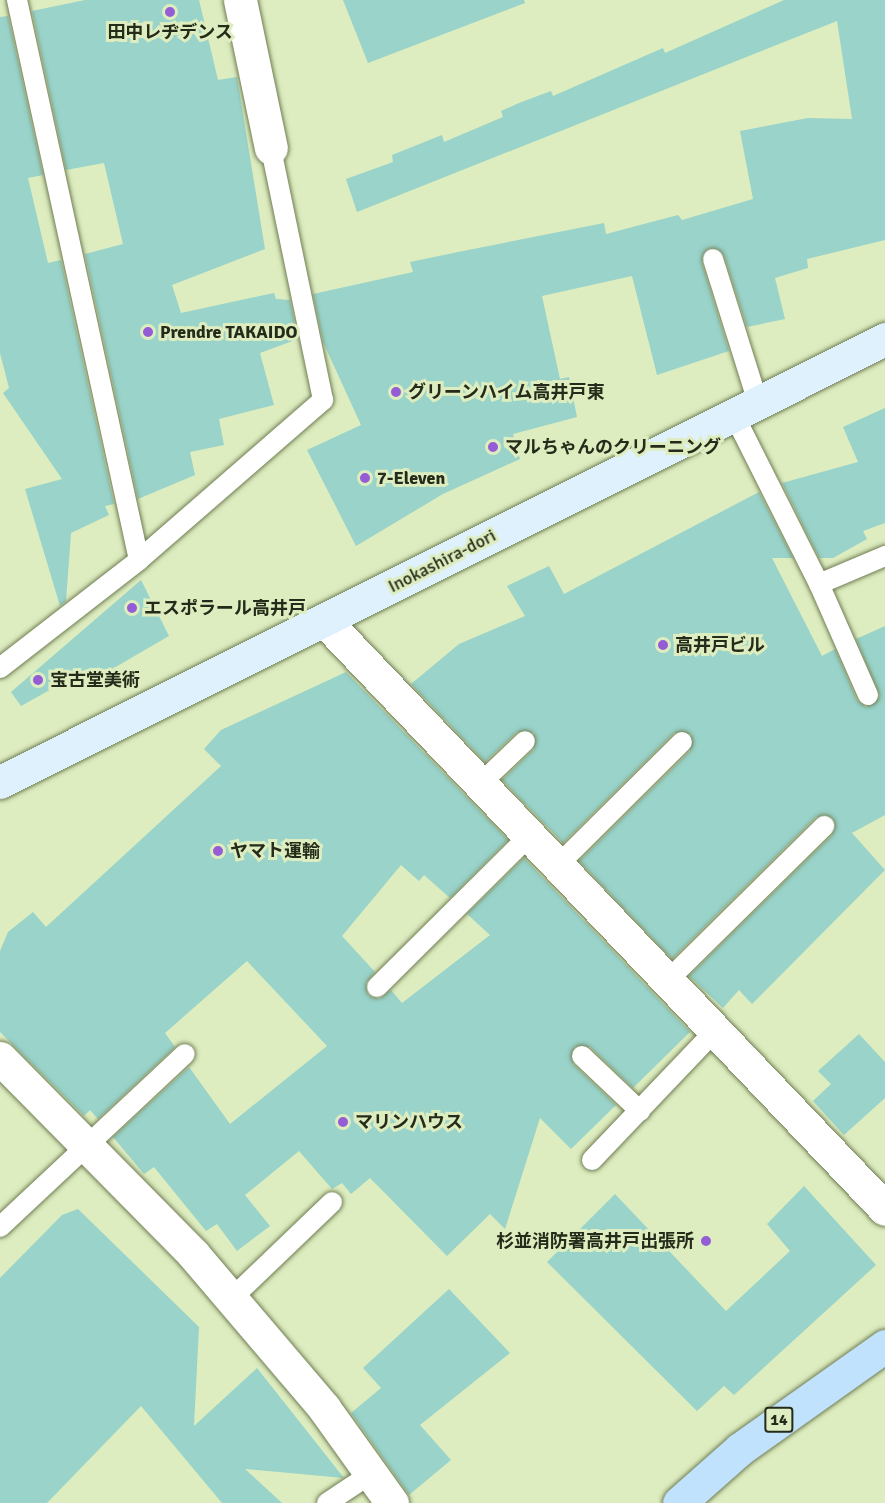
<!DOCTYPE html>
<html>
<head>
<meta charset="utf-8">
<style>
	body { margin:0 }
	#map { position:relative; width:885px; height:1503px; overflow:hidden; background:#ddedbf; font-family:Signika,"Noto Sans JP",sans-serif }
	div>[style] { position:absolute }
	.building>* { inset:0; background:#99d3c9 }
	.roads { filter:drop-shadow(0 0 2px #707d54) drop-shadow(0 0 2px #707d54) }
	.lane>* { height:20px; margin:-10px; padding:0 10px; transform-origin:10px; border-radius:10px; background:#fff }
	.street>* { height:33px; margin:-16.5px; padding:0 16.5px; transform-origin:16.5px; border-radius:16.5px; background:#fff }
	.secondary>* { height:33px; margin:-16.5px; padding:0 16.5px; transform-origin:16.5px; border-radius:16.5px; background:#e0f1fe }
	.primary>* { height:33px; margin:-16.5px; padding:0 16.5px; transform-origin:16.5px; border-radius:16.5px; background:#c1e2fc }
	.dots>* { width:16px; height:16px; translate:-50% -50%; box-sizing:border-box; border:3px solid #ddedbf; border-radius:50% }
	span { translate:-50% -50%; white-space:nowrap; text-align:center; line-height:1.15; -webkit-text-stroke:6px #ddedbf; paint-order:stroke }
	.shield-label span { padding:2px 4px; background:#ddedbf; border:2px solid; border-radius:4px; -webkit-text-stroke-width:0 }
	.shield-label { font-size:16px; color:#252b1a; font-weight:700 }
	.poi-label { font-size:18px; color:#252b1a; font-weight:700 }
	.left { translate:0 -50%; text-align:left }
	.right { translate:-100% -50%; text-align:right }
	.street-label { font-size:18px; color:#252b1a }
</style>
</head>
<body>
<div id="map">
	<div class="building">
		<i style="clip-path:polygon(85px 0,199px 0,218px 80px,237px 77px,265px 249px,172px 285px,181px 313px,274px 293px,276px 299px,290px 300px,298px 339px,260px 353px,274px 405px,219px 419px,224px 445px,190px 452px,195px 475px,138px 499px,85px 254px,123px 244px,104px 163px,66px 170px,32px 11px)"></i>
		<i style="clip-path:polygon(343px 0,524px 0,525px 3px,368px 63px)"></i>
		<i style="clip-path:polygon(784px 0,885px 0,885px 240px,807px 259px,808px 268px,775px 278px,785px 319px,747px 327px,724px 255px,709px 248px,702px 263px,729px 351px,657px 375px,632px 276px,542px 296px,560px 379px,569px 377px,577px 417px,513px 434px,520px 459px,443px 494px,356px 546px,307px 450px,361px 425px,323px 342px,313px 294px,413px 272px,410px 262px,463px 251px,604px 223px,606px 234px,678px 215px,682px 220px,753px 199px,740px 131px,808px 118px,852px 119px,837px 21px,357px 212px,346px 179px,393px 162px,392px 155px,442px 135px,444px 142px,503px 117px,501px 111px,519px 103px,551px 91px,553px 96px,663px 48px,665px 53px)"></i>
		<i style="clip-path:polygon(8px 16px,43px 175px,28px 178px,48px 263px,61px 260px,114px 504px,105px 506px,109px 515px,71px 533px,66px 601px,60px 606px,25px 489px,62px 479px,3px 393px,9px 388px,0 353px,0 17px)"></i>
		<i style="clip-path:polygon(885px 408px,885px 523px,863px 531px,867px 539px,833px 558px,819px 558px,782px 483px,858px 462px,843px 427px)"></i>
		<i style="clip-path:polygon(759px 492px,793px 558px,772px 558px,822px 656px,835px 649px,857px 700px,866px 707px,880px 696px,856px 639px,885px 626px,885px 815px,852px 833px,885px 870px,752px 1004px,739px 990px,723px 1008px,689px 976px,832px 835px,833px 818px,816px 817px,672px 959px,579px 861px,690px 751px,691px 734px,674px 733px,563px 843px,502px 780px,534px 749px,534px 733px,517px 732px,485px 762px,411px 684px,459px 644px,525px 616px,507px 586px,549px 566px,564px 594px)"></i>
		<i style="clip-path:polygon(141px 580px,169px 636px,88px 683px,82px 672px,21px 706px,11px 692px)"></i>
		<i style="clip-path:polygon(346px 672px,508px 840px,450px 898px,424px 875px,419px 881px,401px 865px,342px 936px,375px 972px,366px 983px,368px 995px,379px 999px,391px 990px,402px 1003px,490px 935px,467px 914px,524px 858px,690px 1032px,633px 1088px,590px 1047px,574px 1047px,573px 1064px,616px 1105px,571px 1149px,540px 1118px,505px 1229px,490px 1214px,447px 1256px,370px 1178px,351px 1194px,342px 1183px,332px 1189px,299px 1151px,245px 1195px,270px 1226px,237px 1251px,217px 1224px,206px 1231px,154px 1167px,144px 1174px,113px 1137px,189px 1067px,230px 1124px,327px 1046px,247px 961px,165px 1033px,175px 1047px,98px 1119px,90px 1110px,84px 1116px,0 1032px,0 951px,8px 932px,33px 912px,46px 927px,221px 766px,204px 749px,221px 730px)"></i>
		<i style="clip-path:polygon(859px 1034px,885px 1062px,885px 1098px,844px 1135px,813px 1101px,831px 1084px,818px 1071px)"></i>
		<i style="clip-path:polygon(804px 1186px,876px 1265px,734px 1395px,724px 1386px,697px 1411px,547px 1262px,615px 1194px,726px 1311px,790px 1251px,767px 1224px)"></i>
		<i style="clip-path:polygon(78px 1209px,199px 1327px,194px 1426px,257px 1368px,344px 1478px,245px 1469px,282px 1503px,222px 1503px,141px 1406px,47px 1503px,0 1503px,0 1278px,62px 1215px)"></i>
		<i style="clip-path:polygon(449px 1289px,510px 1353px,420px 1425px,451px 1460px,409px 1495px,351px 1413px,381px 1388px,363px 1368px)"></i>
	</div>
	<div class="roads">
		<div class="lane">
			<i style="left:17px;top:0;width:573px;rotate:77.71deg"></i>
			<i style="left:713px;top:259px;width:151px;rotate:72.6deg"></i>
			<i style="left:734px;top:415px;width:189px;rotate:63.3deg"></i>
			<i style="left:0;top:668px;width:176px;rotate:-37.8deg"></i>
			<i style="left:139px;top:560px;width:244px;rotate:-41deg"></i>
			<i style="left:323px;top:400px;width:257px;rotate:-101.7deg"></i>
			<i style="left:868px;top:695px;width:121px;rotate:-113.8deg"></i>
			<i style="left:819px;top:584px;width:72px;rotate:-23deg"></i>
			<i style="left:480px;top:784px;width:62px;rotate:-43.7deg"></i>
			<i style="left:557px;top:866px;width:176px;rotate:-44.8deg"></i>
			<i style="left:667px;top:981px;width:221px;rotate:-44.6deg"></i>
			<i style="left:377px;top:987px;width:214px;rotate:-44.8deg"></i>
			<i style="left:582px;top:1056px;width:80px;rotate:43.5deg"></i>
			<i style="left:592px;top:1160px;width:178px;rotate:-46.4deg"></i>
			<i style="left:0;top:1227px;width:253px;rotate:-43.1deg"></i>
			<i style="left:231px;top:1299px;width:140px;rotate:-43.8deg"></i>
			<i style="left:327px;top:1503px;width:54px;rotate:-33.7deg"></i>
		</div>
		<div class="street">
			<i style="left:240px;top:0;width:151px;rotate:78.2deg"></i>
			<i style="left:324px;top:620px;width:813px;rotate:46.39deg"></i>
			<i style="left:0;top:1058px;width:276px;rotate:45.4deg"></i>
			<i style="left:194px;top:1255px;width:201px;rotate:49.6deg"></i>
			<i style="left:324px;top:1408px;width:117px;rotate:54.4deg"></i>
		</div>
		<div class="secondary">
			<i style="left:0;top:782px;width:990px;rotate:-26.59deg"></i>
		</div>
		<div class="primary">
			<i style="left:679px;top:1503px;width:81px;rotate:-41.5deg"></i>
			<i style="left:740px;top:1449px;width:178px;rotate:-35.4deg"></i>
		</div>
	</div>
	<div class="dots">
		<i style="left:170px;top:12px;background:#955dd5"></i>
		<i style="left:148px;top:332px;background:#955dd5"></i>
		<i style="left:396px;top:392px;background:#955dd5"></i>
		<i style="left:493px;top:447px;background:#955dd5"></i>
		<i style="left:365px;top:478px;background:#955dd5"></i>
		<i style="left:132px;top:608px;background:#955dd5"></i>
		<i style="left:663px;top:645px;background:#955dd5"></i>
		<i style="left:38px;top:680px;background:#955dd5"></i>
		<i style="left:218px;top:851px;background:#955dd5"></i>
		<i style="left:343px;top:1122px;background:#955dd5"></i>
		<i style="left:706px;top:1241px;background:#955dd5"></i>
	</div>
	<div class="shield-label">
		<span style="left:779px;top:1420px">14</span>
	</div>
	<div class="poi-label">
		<span style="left:170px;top:32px">田中レヂデンス</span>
		<span class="left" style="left:160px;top:332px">Prendre TAKAIDO</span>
		<span class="left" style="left:408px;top:392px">グリーンハイム高井戸東</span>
		<span class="left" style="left:505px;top:447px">マルちゃんのクリーニング</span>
		<span class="left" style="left:377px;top:478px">7-Eleven</span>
		<span class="left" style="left:144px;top:608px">エスポラール高井戸</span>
		<span class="left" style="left:675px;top:645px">高井戸ビル</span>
		<span class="left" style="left:50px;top:680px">宝古堂美術</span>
		<span class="left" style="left:230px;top:851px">ヤマト運輸</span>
		<span class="left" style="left:355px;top:1122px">マリンハウス</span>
		<span class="right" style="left:694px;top:1241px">杉並消防署高井戸出張所</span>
	</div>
	<div class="street-label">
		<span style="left:442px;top:561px;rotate:-27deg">Inokashira-dori</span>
	</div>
</div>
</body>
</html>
